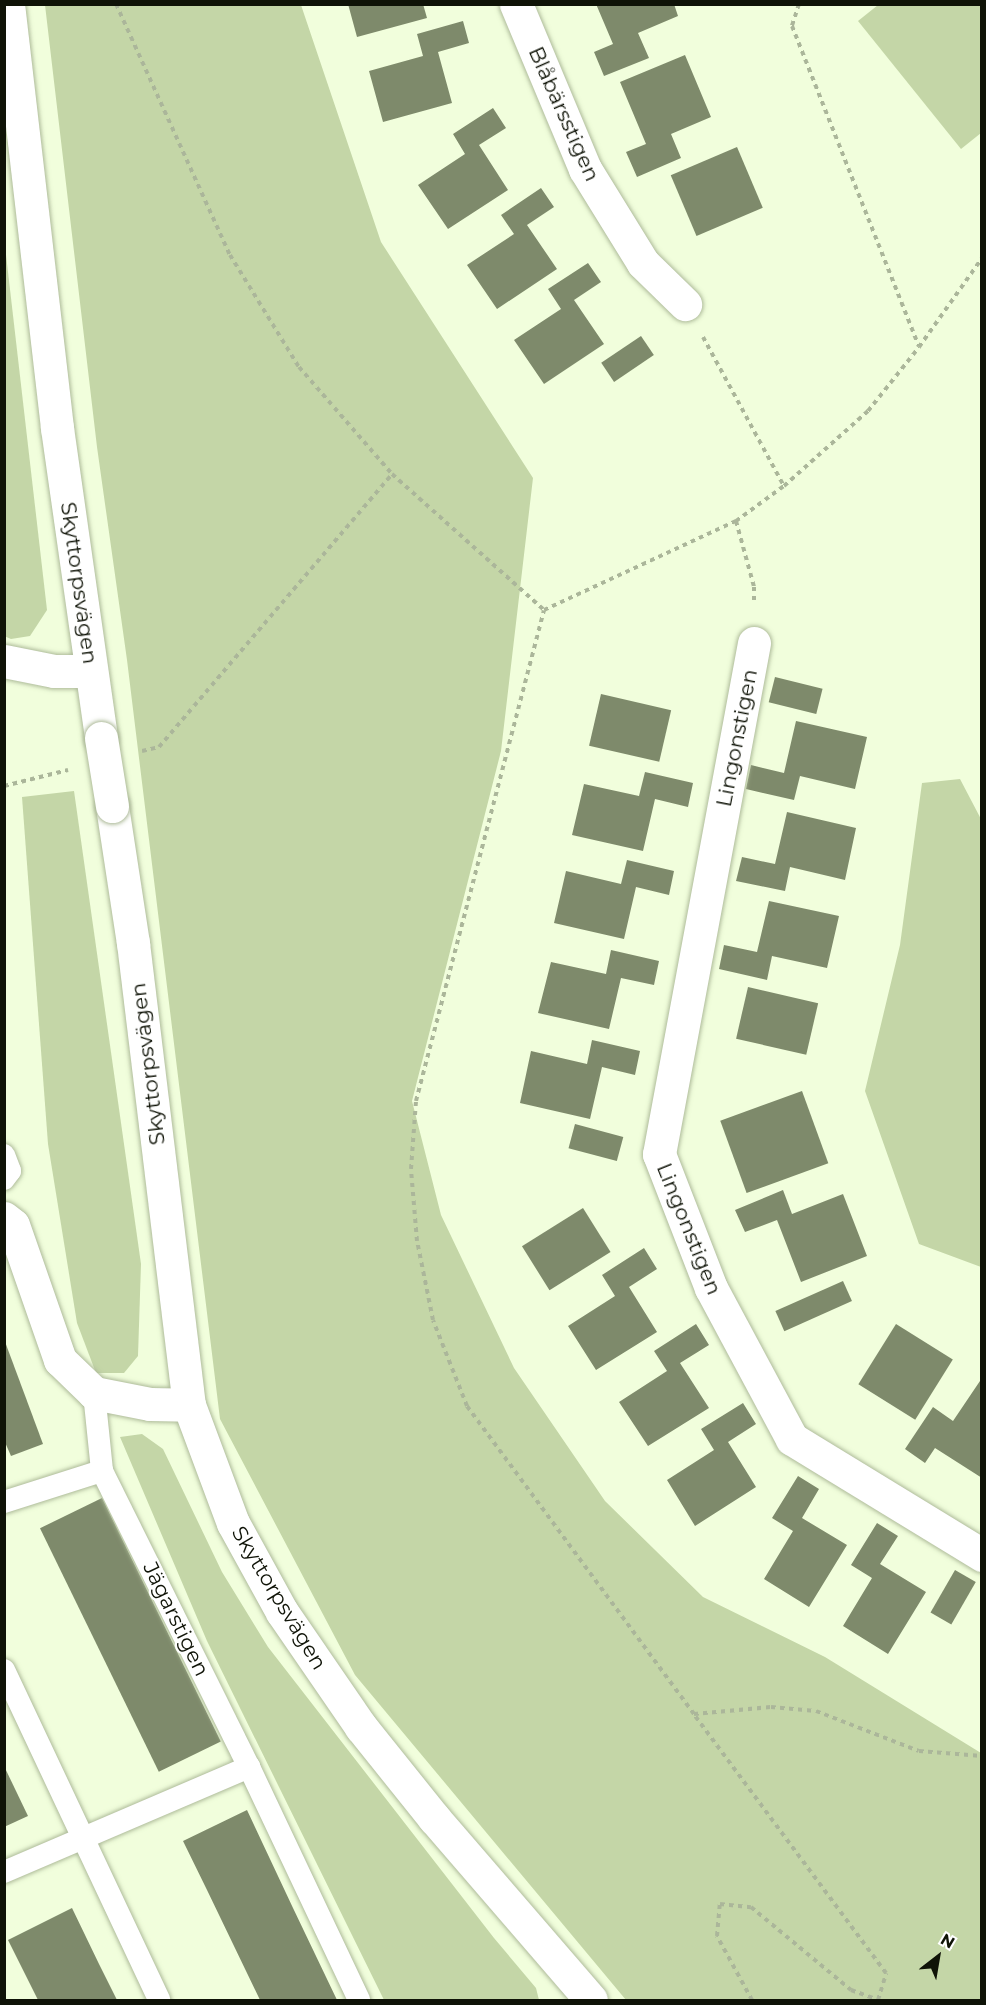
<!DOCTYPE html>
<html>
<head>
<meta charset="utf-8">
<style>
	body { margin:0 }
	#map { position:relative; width:986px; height:2005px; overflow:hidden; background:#f1fedc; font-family:Montserrat,sans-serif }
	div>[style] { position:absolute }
	.green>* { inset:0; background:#c4d6a7 }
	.building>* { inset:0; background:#7e8a6b; transform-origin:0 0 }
	.path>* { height:4px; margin-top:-2px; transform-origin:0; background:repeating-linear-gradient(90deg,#abb69a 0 4.5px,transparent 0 9px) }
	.roads { filter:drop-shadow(0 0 2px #aebb9a) drop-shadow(0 0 2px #aebb9a) }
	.service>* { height:22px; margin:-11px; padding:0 11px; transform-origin:11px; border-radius:11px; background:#fff }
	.minor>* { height:33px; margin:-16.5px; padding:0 16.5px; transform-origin:16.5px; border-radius:16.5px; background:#fff }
	.tertiary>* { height:33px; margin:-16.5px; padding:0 16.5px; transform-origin:16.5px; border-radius:16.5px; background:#fff }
	.bridges { filter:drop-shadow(0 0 2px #aebb9a) drop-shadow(0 0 2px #aebb9a) }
	.tertiary-bridge>* { height:33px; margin:-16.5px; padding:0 16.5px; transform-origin:16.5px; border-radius:16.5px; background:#fff }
	span { translate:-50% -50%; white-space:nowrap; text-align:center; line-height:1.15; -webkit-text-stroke:4.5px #fff; paint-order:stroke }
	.street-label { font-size:21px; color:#0f1307 }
	.frame { position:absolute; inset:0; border:6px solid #0f1307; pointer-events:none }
	.north { position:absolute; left:908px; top:1927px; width:60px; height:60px; -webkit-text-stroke:4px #fff; paint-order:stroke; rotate:31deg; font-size:16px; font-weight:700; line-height:24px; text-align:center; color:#0f1307 }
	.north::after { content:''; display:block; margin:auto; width:21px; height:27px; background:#0f1307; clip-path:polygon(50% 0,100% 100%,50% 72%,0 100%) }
</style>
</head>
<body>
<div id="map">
	<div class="green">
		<i style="clip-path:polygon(45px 5px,301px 5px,381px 242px,533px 478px,501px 751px,412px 1101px,441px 1215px,514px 1368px,605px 1501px,703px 1597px,825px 1657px,981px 1753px,981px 2000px,626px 2000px,355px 1675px,220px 1419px,127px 660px,97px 447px)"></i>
		<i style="clip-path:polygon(878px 5px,981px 5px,981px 133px,961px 149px,858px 21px)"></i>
		<i style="clip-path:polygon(5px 246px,47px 610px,30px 636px,11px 639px,4px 636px)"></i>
		<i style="clip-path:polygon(960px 779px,982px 821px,981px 1267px,919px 1244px,865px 1091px,900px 945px,922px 783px)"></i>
		<i style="clip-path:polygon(74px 791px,141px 1264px,138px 1356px,124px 1373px,96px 1373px,77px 1323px,48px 1144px,22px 797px)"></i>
		<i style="clip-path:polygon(142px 1434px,163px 1449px,222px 1572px,268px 1647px,494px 1938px,536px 1988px,539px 2000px,384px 2000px,207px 1641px,120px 1437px)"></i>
	</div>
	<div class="building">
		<i style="clip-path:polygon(348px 4px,423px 4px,427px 18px,357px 37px)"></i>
		<i style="clip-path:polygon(596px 4px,674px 4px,678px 16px,638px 33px,649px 58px,604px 76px,594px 52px,613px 44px)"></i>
		<i style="clip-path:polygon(463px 21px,469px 43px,438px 52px,452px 103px,383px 122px,369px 71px,423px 56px,417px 34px)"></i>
		<i style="clip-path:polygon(685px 55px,711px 117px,671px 134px,681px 158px,637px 177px,626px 152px,646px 144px,620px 82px)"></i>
		<i style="clip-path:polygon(493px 108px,506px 128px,479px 145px,508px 190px,448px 229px,418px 185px,465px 154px,453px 134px)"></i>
		<i style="left:737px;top:147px;width:66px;height:72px;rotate:67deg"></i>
		<i style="clip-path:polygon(541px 188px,554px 207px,527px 225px,557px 269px,497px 309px,467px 265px,514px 234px,501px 215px)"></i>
		<i style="clip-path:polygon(588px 263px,601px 282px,574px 300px,604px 344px,544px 384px,514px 340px,561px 309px,548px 289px)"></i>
		<i style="left:641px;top:336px;width:23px;height:48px;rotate:56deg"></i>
		<i style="left:775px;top:677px;width:49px;height:26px;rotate:14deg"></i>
		<i style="left:601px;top:694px;width:72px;height:53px;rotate:13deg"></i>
		<i style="clip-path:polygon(796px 721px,867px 737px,855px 789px,800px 776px,794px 800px,746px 789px,751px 765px,784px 773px)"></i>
		<i style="clip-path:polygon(645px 772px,693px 783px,688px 807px,655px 799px,643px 851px,572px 835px,584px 784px,639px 796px)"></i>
		<i style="clip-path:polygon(787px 812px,856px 828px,845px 880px,790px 867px,785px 891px,736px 881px,742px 857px,775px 864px)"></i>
		<i style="clip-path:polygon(627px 860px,674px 871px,669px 895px,636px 887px,624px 939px,554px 923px,566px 871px,621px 884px)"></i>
		<i style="clip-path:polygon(769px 901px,839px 916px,827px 968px,772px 956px,767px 980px,719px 969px,724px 945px,757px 952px)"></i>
		<i style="clip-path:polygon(611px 950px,659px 961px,654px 985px,621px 978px,609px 1029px,538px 1013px,551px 962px,606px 974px)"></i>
		<i style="left:748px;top:987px;width:72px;height:53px;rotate:13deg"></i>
		<i style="clip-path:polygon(592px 1040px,640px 1051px,635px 1075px,602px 1067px,590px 1119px,520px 1103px,531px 1051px,587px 1064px)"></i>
		<i style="left:802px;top:1091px;width:77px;height:87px;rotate:70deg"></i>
		<i style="left:575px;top:1124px;width:50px;height:25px;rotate:15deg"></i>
		<i style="clip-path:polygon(783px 1190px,792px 1214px,843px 1194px,867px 1256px,801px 1282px,777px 1220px,745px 1232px,735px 1210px)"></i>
		<i style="left:583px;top:1208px;width:52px;height:72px;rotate:58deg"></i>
		<i style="clip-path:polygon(644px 1248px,657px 1269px,629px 1287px,657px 1332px,596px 1370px,568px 1326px,615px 1296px,602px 1275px)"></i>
		<i style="left:843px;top:1281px;width:22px;height:74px;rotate:66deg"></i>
		<i style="clip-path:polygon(696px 1324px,709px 1345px,680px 1363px,709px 1408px,648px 1446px,619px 1402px,667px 1371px,654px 1351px)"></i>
		<i style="left:896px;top:1324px;width:67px;height:71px;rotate:32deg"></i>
		<i style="clip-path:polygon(4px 1339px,43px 1444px,11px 1456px,4px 1440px)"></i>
		<i style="clip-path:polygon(982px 1378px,982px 1478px,935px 1448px,925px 1463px,905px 1449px,933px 1407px,953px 1421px)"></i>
		<i style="clip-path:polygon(743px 1403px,756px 1424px,728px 1442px,756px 1487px,695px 1526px,667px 1480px,714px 1450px,701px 1429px)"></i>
		<i style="clip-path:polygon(798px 1476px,819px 1489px,802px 1518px,847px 1545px,809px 1607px,764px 1579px,793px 1531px,772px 1518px)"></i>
		<i style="left:102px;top:1498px;width:271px;height:69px;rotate:64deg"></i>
		<i style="clip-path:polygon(877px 1523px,898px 1536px,880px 1564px,926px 1592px,888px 1654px,843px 1626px,872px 1578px,851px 1565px)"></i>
		<i style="left:955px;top:1570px;width:24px;height:49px;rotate:30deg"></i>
		<i style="clip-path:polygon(4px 1766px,28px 1816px,4px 1827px)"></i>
		<i style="clip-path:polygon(247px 1810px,293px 1908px,337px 2000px,260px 2000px,207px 1890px,183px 1841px)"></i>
		<i style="clip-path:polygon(72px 1908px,99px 1964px,117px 2000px,38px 2000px,8px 1940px)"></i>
	</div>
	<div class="path">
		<i style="left:116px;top:4px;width:276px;rotate:65.6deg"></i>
		<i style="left:230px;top:255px;width:132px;rotate:58.4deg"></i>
		<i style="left:299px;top:367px;width:142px;rotate:49deg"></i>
		<i style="left:799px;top:4px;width:23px;rotate:108deg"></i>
		<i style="left:792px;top:26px;width:344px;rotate:68.4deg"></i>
		<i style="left:703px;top:337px;width:170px;rotate:61.5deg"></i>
		<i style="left:736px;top:521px;width:68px;rotate:74.7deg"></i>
		<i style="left:754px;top:587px;width:17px;rotate:90deg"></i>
		<i style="left:142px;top:751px;width:17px;rotate:-13deg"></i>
		<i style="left:159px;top:747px;width:359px;rotate:-49.5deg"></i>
		<i style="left:392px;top:474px;width:204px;rotate:41.8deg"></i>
		<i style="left:4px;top:786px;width:66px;rotate:-14deg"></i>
		<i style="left:694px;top:1714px;width:383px;rotate:-126.4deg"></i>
		<i style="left:467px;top:1406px;width:92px;rotate:-111.6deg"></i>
		<i style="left:433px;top:1320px;width:81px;rotate:-101.4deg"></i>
		<i style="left:417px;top:1241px;width:72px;rotate:-94.8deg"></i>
		<i style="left:411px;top:1169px;width:68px;rotate:-85.8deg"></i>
		<i style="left:416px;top:1101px;width:507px;rotate:-75.39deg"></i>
		<i style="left:544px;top:610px;width:212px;rotate:-24.9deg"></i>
		<i style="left:736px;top:521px;width:59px;rotate:-36.1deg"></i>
		<i style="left:784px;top:486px;width:113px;rotate:-41.8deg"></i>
		<i style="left:868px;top:411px;width:82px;rotate:-51.4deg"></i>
		<i style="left:919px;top:347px;width:109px;rotate:-54.7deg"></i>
		<i style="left:752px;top:2000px;width:73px;rotate:-118.7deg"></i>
		<i style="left:717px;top:1936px;width:32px;rotate:-85deg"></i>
		<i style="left:720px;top:1904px;width:31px;rotate:6deg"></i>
		<i style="left:751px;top:1907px;width:130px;rotate:39.7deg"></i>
		<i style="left:851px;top:1990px;width:29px;rotate:20deg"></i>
		<i style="left:878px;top:2000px;width:28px;rotate:-73deg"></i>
		<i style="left:886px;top:1973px;width:322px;rotate:-126.6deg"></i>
		<i style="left:694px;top:1714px;width:77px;rotate:-5.2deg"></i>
		<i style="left:771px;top:1707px;width:45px;rotate:5.1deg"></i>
		<i style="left:816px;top:1711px;width:110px;rotate:21.2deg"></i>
		<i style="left:919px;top:1751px;width:63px;rotate:4.5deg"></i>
	</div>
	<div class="roads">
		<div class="service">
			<i style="left:4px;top:1155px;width:17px;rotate:69deg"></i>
			<i style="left:10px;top:1171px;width:10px;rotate:127deg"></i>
			<i style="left:94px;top:1393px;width:78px;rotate:84.1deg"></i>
			<i style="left:4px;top:1502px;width:103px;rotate:-17.6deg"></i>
			<i style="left:102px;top:1471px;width:330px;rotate:63.6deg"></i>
			<i style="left:4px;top:1670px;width:365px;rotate:64.8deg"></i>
			<i style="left:4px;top:1872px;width:267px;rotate:-23.2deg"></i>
			<i style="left:249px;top:1767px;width:258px;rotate:64.7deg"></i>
		</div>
		<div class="minor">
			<i style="left:516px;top:4px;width:179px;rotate:67.3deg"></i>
			<i style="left:585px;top:169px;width:110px;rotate:58.3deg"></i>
			<i style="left:643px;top:263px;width:59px;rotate:44.3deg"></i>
			<i style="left:754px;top:643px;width:520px;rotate:100.53deg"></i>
			<i style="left:659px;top:1154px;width:144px;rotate:68.8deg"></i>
			<i style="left:711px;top:1288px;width:171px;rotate:61.8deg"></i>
			<i style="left:792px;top:1439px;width:223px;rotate:31.4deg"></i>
			<i style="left:4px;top:661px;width:51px;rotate:11.3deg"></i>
			<i style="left:54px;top:671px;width:37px"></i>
			<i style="left:4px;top:1218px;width:11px;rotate:38deg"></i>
			<i style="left:13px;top:1225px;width:143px;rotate:70.8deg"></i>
			<i style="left:60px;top:1360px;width:47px;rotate:44.1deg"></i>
			<i style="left:94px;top:1393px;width:57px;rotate:11.1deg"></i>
			<i style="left:150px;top:1404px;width:39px;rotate:1deg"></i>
		</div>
		<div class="tertiary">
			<i style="left:8px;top:4px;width:427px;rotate:83.4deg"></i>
			<i style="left:57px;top:428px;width:313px;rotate:81.9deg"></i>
			<i style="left:112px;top:806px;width:139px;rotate:81.3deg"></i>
			<i style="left:133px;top:943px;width:465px;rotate:83.1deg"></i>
			<i style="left:189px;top:1405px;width:126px;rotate:69.6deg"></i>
			<i style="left:233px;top:1523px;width:102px;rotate:61.2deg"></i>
			<i style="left:282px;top:1612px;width:140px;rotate:55.5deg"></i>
			<i style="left:361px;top:1727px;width:117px;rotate:51.3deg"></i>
			<i style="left:434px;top:1818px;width:240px;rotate:49.2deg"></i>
		</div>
	</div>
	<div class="bridges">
		<div class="tertiary-bridge">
			<i style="left:101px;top:738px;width:69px;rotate:80.8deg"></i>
		</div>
	</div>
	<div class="street-label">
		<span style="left:564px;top:114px;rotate:66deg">Blåbärsstigen</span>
		<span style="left:79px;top:583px;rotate:82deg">Skyttorpsvägen</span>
		<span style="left:737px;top:738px;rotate:-79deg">Lingonstigen</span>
		<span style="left:148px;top:1064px;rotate:-97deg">Skyttorpsvägen</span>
		<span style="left:689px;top:1229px;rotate:68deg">Lingonstigen</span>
		<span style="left:279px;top:1598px;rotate:59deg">Skyttorpsvägen</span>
		<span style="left:176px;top:1619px;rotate:64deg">Jägarstigen</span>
	</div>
	<div class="frame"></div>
	<div class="north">N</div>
</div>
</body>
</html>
